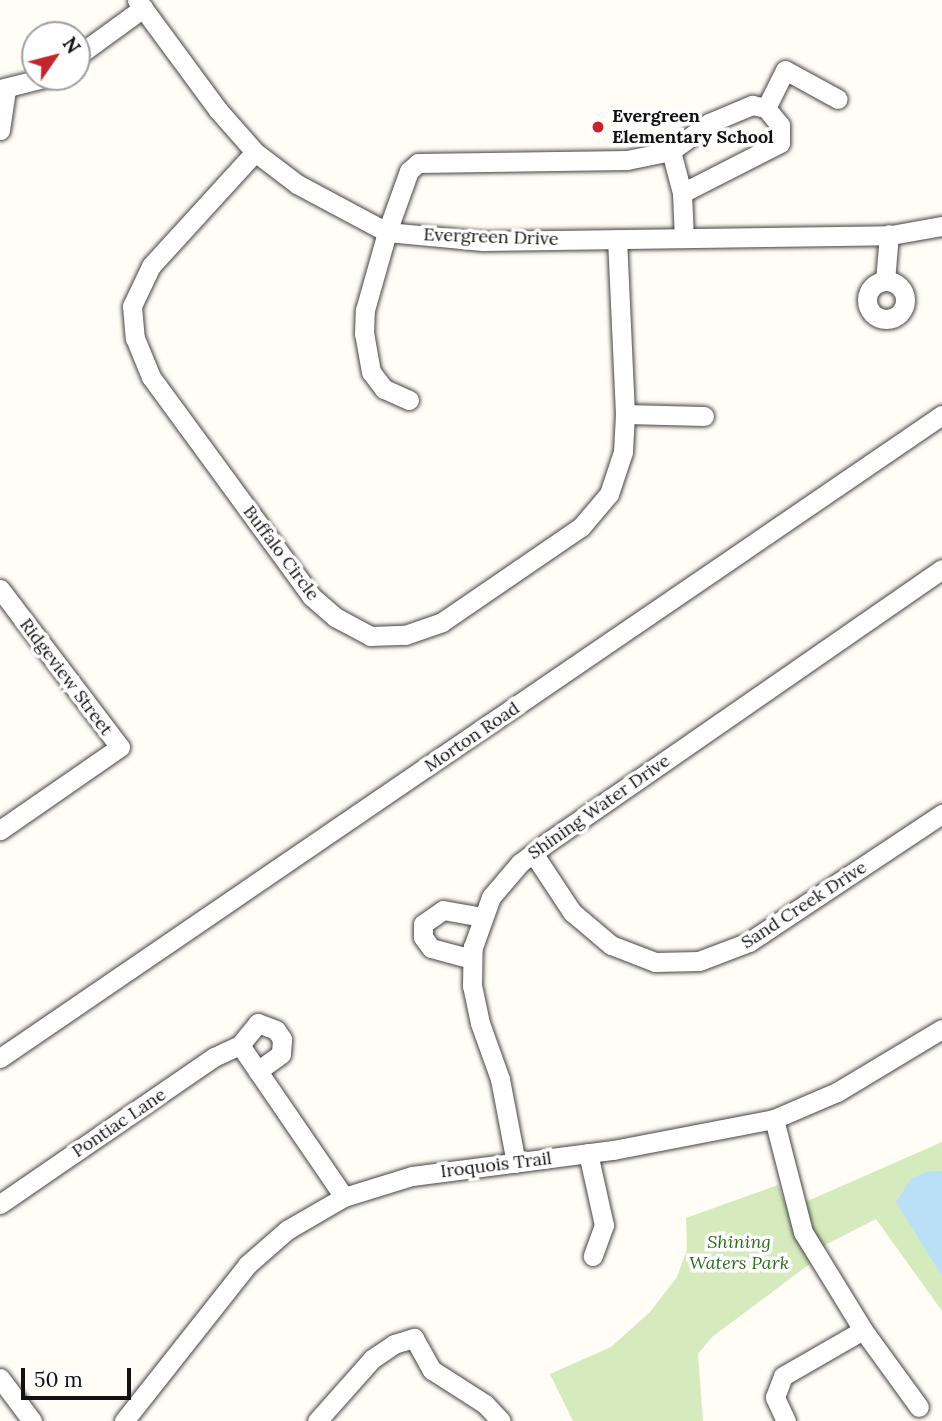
<!DOCTYPE html>
<html>
<head>
<meta charset="utf-8">
<style>
	body { margin:0 }
	#map { position:relative; width:942px; height:1421px; overflow:hidden; background:#fffdf5; font-family:Lora,serif }
	div>[style] { position:absolute }
	.green>* { inset:0; background:#d5ebbd }
	.water>* { inset:0; background:#b9e0f7 }
	.roads { filter:drop-shadow(0 0 2px #444) drop-shadow(0 0 2px #444) }
	.minor>* { height:19px; margin:-9.5px; padding:0 9.5px; transform-origin:9.5px; border-radius:9.5px; background:#fff }
	.minor>.ring { margin:-9.5px; padding:0; box-sizing:content-box; background:none; border:19px solid #fff; border-radius:50% }
	.dots>* { width:19px; height:19px; translate:-50% -50%; box-sizing:border-box; border:4px solid #fff; border-radius:50% }
	span { translate:-50% -50%; white-space:nowrap; text-align:center; line-height:1.15; -webkit-text-stroke:7px #fff; paint-order:stroke }
	.poi-label { font-size:18px; color:#111; font-weight:700 }
	.left { translate:0 -50%; text-align:left }
	.street-label { font-size:18px; color:#111 }
	.park-label { font-size:18px; color:#2f6b1f; font-style:italic }
	.north { position:absolute; left:21px; top:21px; width:70px; height:70px; box-sizing:border-box; background:#fff; border:2px solid #a0a0a0; border-radius:50%; rotate:55deg; font-size:19px; font-weight:700; line-height:28px; text-align:center; color:#111 }
	.north::after { content:''; display:block; margin:auto; width:24px; height:32px; background:#c4262e; clip-path:polygon(50% 0,100% 100%,50% 72%,0 100%) }
	.scale { position:absolute; left:21px; top:1368px; width:110px; height:32px; box-sizing:border-box; border:4px solid #111; border-top:0; padding-left:9px; font-size:21px; line-height:24px; white-space:nowrap; color:#111; -webkit-text-stroke:5px #fff; paint-order:stroke }
</style>
</head>
<body>
<div id="map">
	<div class="green">
		<i style="clip-path:polygon(942px 1142px,942px 1311px,876px 1219px,823px 1246px,811px 1263px,712px 1337px,698px 1354px,703px 1421px,573px 1421px,550px 1374px,611px 1347px,650px 1312px,677px 1277px,687px 1249px,686px 1218px,778px 1185px,786px 1206px,803px 1203px)"></i>
	</div>
	<div class="water">
		<i style="clip-path:polygon(929px 1171px,942px 1171px,942px 1276px,896px 1202px,912px 1178px)"></i>
	</div>
	<div class="roads">
		<div class="minor">
			<i style="left:137px;top:0;width:137px;rotate:53.6deg"></i>
			<i style="left:218px;top:110px;width:56px;rotate:48.6deg"></i>
			<i style="left:255px;top:152px;width:53px;rotate:37.3deg"></i>
			<i style="left:297px;top:184px;width:102px;rotate:28.1deg"></i>
			<i style="left:387px;top:232px;width:96px;rotate:5.4deg"></i>
			<i style="left:483px;top:241px;width:408px;rotate:-0.8deg"></i>
			<i style="left:891px;top:235px;width:52px;rotate:-10deg"></i>
			<i style="left:77px;top:56px;width:82px;rotate:-36deg"></i>
			<i style="left:0;top:89px;width:49px;rotate:-14deg"></i>
			<i style="left:766px;top:108px;width:42px;rotate:-63.4deg"></i>
			<i style="left:785px;top:70px;width:60px;rotate:28.7deg"></i>
			<i style="left:0;top:130px;width:40px;rotate:-81.5deg"></i>
			<i style="left:671px;top:151px;width:43px;rotate:75.3deg"></i>
			<i style="left:682px;top:193px;width:45px;rotate:87.5deg"></i>
			<i style="left:255px;top:152px;width:154px;rotate:132.4deg"></i>
			<i style="left:151px;top:266px;width:44px;rotate:115.4deg"></i>
			<i style="left:132px;top:306px;width:32px;rotate:85deg"></i>
			<i style="left:135px;top:338px;width:42px;rotate:67.7deg"></i>
			<i style="left:151px;top:377px;width:271px;rotate:53.8deg"></i>
			<i style="left:311px;top:596px;width:32px;rotate:41deg"></i>
			<i style="left:335px;top:617px;width:40px;rotate:28deg"></i>
			<i style="left:370px;top:636px;width:35px;rotate:-2deg"></i>
			<i style="left:405px;top:635px;width:39px;rotate:-19deg"></i>
			<i style="left:442px;top:622px;width:168px;rotate:-34.4deg"></i>
			<i style="left:581px;top:527px;width:43px;rotate:-49.7deg"></i>
			<i style="left:609px;top:494px;width:44px;rotate:-71.6deg"></i>
			<i style="left:623px;top:452px;width:38px;rotate:-87deg"></i>
			<i style="left:625px;top:414px;width:175px;rotate:-92.6deg"></i>
			<i class="ring" style="left:867px;top:281px;width:19px;height:19px"></i>
			<i style="left:885px;top:281px;width:47px;rotate:-85.1deg"></i>
			<i style="left:409px;top:400px;width:27px;rotate:-156deg"></i>
			<i style="left:384px;top:389px;width:21px;rotate:-127deg"></i>
			<i style="left:371px;top:372px;width:39px;rotate:-100deg"></i>
			<i style="left:364px;top:334px;width:24px;rotate:-88deg"></i>
			<i style="left:365px;top:310px;width:81px;rotate:-74.2deg"></i>
			<i style="left:387px;top:232px;width:65px;rotate:-70.2deg"></i>
			<i style="left:409px;top:171px;width:12px;rotate:-42deg"></i>
			<i style="left:418px;top:163px;width:209px;rotate:-0.8deg"></i>
			<i style="left:627px;top:160px;width:45px;rotate:-11.6deg"></i>
			<i style="left:671px;top:151px;width:47px;rotate:-36.4deg"></i>
			<i style="left:709px;top:123px;width:47px;rotate:-22.7deg"></i>
			<i style="left:752px;top:105px;width:14px;rotate:12deg"></i>
			<i style="left:766px;top:108px;width:22px;rotate:51deg"></i>
			<i style="left:780px;top:125px;width:18px;rotate:90deg"></i>
			<i style="left:780px;top:143px;width:110px;rotate:153deg"></i>
			<i style="left:625px;top:414px;width:79px;rotate:1.5deg"></i>
			<i style="left:0;top:589px;width:198px;rotate:52.8deg"></i>
			<i style="left:120px;top:747px;width:146px;rotate:145.3deg"></i>
			<i style="left:533px;top:853px;width:71px;rotate:56.5deg"></i>
			<i style="left:572px;top:912px;width:51px;rotate:40.2deg"></i>
			<i style="left:611px;top:945px;width:47px;rotate:21.1deg"></i>
			<i style="left:655px;top:962px;width:44px;rotate:-1.3deg"></i>
			<i style="left:699px;top:961px;width:53px;rotate:-20.8deg"></i>
			<i style="left:749px;top:942px;width:232px;rotate:-33.6deg"></i>
			<i style="left:472px;top:959px;width:42px;rotate:-165deg"></i>
			<i style="left:431px;top:948px;width:14px;rotate:-126deg"></i>
			<i style="left:423px;top:937px;width:13px;rotate:-90deg"></i>
			<i style="left:423px;top:924px;width:24px;rotate:-35deg"></i>
			<i style="left:443px;top:910px;width:39px;rotate:10deg"></i>
			<i style="left:240px;top:1045px;width:28px;rotate:-51deg"></i>
			<i style="left:258px;top:1023px;width:19px;rotate:21deg"></i>
			<i style="left:276px;top:1030px;width:11px;rotate:56deg"></i>
			<i style="left:282px;top:1039px;width:15px;rotate:94deg"></i>
			<i style="left:281px;top:1054px;width:29px;rotate:144deg"></i>
			<i style="left:0;top:1058px;width:1141px;rotate:-34.32deg"></i>
			<i style="left:774px;top:1119px;width:117px;rotate:75.6deg"></i>
			<i style="left:803px;top:1232px;width:115px;rotate:58.5deg"></i>
			<i style="left:863px;top:1330px;width:95px;rotate:54deg"></i>
			<i style="left:588px;top:1153px;width:74px;rotate:77.5deg"></i>
			<i style="left:604px;top:1225px;width:33px;rotate:110deg"></i>
			<i style="left:516px;top:1163px;width:86px;rotate:-100.8deg"></i>
			<i style="left:500px;top:1079px;width:59px;rotate:-109.7deg"></i>
			<i style="left:480px;top:1023px;width:38px;rotate:-102deg"></i>
			<i style="left:472px;top:986px;width:39px;rotate:-89deg"></i>
			<i style="left:473px;top:947px;width:53px;rotate:-70.2deg"></i>
			<i style="left:491px;top:897px;width:45px;rotate:-49.5deg"></i>
			<i style="left:520px;top:863px;width:31px;rotate:-37deg"></i>
			<i style="left:545px;top:844px;width:483px;rotate:-34.7deg"></i>
			<i style="left:0;top:1204px;width:260px;rotate:-34.5deg"></i>
			<i style="left:214px;top:1057px;width:29px;rotate:-25deg"></i>
			<i style="left:240px;top:1045px;width:184px;rotate:55.6deg"></i>
			<i style="left:0;top:1378px;width:54px;rotate:53.3deg"></i>
			<i style="left:124px;top:1421px;width:199px;rotate:-51.7deg"></i>
			<i style="left:247px;top:1265px;width:53px;rotate:-41.2deg"></i>
			<i style="left:287px;top:1230px;width:66px;rotate:-30.1deg"></i>
			<i style="left:344px;top:1197px;width:71px;rotate:-17.2deg"></i>
			<i style="left:412px;top:1176px;width:203px;rotate:-7.4deg"></i>
			<i style="left:613px;top:1150px;width:164px;rotate:-10.9deg"></i>
			<i style="left:774px;top:1119px;width:69px;rotate:-23.2deg"></i>
			<i style="left:837px;top:1092px;width:122px;rotate:-31deg"></i>
			<i style="left:317px;top:1421px;width:83px;rotate:-48.4deg"></i>
			<i style="left:372px;top:1359px;width:27px;rotate:-34deg"></i>
			<i style="left:394px;top:1344px;width:21px;rotate:-17deg"></i>
			<i style="left:414px;top:1338px;width:37px;rotate:61deg"></i>
			<i style="left:432px;top:1370px;width:63px;rotate:32.7deg"></i>
			<i style="left:485px;top:1404px;width:23px;rotate:47deg"></i>
			<i style="left:786px;top:1421px;width:26px;rotate:-115deg"></i>
			<i style="left:775px;top:1397px;width:22px;rotate:-69deg"></i>
			<i style="left:783px;top:1376px;width:92px;rotate:-29.9deg"></i>
		</div>
	</div>
	<div class="dots">
		<i style="left:598px;top:127px;background:#c4262e"></i>
	</div>
	<div class="poi-label">
		<span class="left" style="left:612px;top:127px">Evergreen<br>Elementary School</span>
	</div>
	<div class="street-label">
		<span style="left:491px;top:237px;rotate:2deg">Evergreen Drive</span>
		<span style="left:281px;top:553px;rotate:53deg">Buffalo Circle</span>
		<span style="left:66px;top:677px;rotate:53deg">Ridgeview Street</span>
		<span style="left:472px;top:737px;rotate:-34deg">Morton Road</span>
		<span style="left:599px;top:807px;rotate:-35deg">Shining Water Drive</span>
		<span style="left:804px;top:905px;rotate:-33deg">Sand Creek Drive</span>
		<span style="left:119px;top:1123px;rotate:-34deg">Pontiac Lane</span>
		<span style="left:496px;top:1165px;rotate:-7deg">Iroquois Trail</span>
	</div>
	<div class="park-label">
		<span style="left:739px;top:1253px">Shining<br>Waters Park</span>
	</div>
	<div class="north">N</div>
	<div class="scale">50 m</div>
</div>
</body>
</html>
